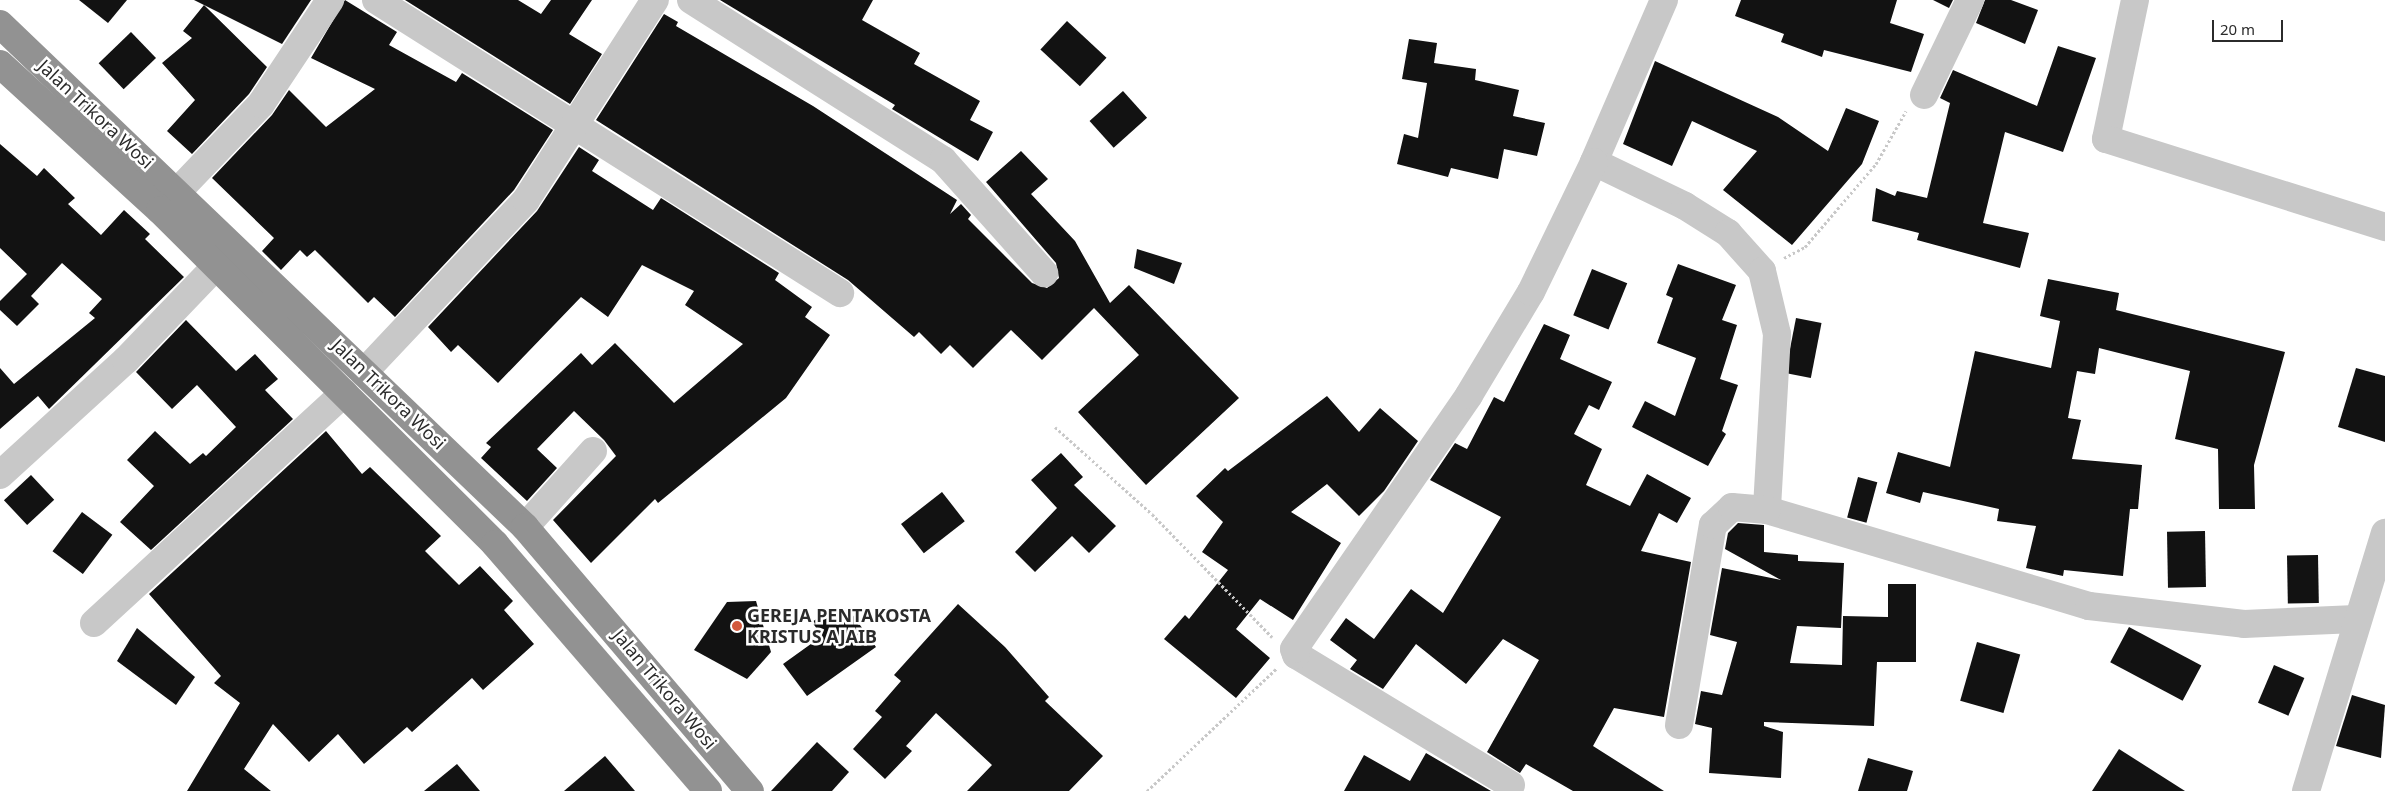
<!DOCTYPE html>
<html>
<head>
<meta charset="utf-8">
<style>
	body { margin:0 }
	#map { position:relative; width:2385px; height:791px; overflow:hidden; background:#fff; font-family:"Noto Sans",sans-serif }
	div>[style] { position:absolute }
	.building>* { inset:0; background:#121212; transform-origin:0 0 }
	.path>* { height:3px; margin-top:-1.5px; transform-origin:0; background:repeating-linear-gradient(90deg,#c8c8c8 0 2.5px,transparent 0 5px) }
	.minor>* { height:28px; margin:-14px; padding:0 14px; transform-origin:14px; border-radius:14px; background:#c8c8c8 }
	.highway>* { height:28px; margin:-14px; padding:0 14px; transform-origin:14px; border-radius:14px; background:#929292 }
	.dots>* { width:14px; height:14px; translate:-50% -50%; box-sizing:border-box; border:2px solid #fff; border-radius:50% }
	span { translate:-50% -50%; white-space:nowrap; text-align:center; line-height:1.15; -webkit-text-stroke:5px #fff; paint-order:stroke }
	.street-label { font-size:18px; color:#2b2b2b }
	.poi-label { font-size:18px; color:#2b2b2b; font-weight:700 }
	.left { translate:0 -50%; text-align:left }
	.scale { position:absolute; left:2212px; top:20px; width:71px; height:22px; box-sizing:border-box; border:2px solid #2b2b2b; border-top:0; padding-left:6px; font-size:15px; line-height:18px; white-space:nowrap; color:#2b2b2b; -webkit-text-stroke:4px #fff; paint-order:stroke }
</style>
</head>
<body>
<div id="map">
	<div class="building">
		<i style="clip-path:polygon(79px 0,127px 0,108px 23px)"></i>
		<i style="clip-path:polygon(194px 0,311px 0,282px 44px)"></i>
		<i style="clip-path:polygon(345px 0,397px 32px,389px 45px,456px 82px,462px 73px,553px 130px,514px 190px,395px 317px,374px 297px,368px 303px,315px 250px,307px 257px,300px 250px,281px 270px,262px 251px,274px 238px,212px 178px,272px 115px,289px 90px,326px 127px,375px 89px,311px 58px)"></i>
		<i style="clip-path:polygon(405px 0,518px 0,541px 14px,551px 0,592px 0,569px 34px,602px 54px,570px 104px)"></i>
		<i style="clip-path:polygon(720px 0,873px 0,862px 20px,920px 53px,914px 64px,980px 101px,970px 120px,993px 132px,978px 161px,892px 109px,895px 105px)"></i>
		<i style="clip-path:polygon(1741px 0,1897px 0,1890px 23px,1924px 34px,1911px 72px,1824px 50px,1822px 57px,1781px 42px,1784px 34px,1735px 16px)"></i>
		<i style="clip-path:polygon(1933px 0,1953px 0,1949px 8px)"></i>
		<i style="clip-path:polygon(1985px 0,2011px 0,2038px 10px,2025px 44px,1976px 23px)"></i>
		<i style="clip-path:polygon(204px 5px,267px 67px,249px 94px,192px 154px,167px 131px,195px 100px,162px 63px,192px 38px,183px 31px)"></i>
		<i style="clip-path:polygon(664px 14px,678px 22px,676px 26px,813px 106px,957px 200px,950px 214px,961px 204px,971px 215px,968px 219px,1032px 283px,1047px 288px,1059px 278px,1056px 263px,986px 182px,1021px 151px,1048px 179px,1031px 194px,1075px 241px,1110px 303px,1129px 285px,1239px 398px,1146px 485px,1078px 412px,1139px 355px,1094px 308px,1042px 360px,1011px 330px,973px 368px,950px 345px,941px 354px,919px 332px,914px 337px,848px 280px,596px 120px)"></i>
		<i style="left:1067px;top:21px;width:54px;height:39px;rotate:43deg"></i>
		<i style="left:131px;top:32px;width:36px;height:45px;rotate:46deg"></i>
		<i style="clip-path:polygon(1409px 39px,1437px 43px,1434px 63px,1476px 69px,1475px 80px,1519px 90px,1513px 116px,1545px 123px,1537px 156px,1504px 149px,1498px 179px,1451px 168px,1448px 177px,1397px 164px,1404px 134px,1418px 138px,1427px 83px,1402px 79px)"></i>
		<i style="clip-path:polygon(2058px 46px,2096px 58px,2063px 152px,2005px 132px,1983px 223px,2029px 233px,2020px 268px,1917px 240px,1919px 233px,1872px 221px,1876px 188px,1895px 196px,1897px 191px,1927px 198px,1950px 103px,1940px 98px,1953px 70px,2037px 106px)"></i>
		<i style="clip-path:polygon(1655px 61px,1778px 117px,1828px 151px,1846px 108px,1879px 121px,1862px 164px,1792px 245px,1723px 190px,1757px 151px,1692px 121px,1672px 166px,1623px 144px)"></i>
		<i style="left:1123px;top:91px;width:36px;height:45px;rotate:48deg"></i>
		<i style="clip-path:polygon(0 144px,37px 176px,44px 168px,75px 198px,68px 204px,101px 235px,124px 210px,150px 234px,145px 239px,184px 277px,49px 409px,38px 396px,0 429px,0 368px,14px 384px,95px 318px,89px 313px,102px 299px,62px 263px,31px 296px,39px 304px,17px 326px,0 310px,0 301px,27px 274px,0 248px)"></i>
		<i style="clip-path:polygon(579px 147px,599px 160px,592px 171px,653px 210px,661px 198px,779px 273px,775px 280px,812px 307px,805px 317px,830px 335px,786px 398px,658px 503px,655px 499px,591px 563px,553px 520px,616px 456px,604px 440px,574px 411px,537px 449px,557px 468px,527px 501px,481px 458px,491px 447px,486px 443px,581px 353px,592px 365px,615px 343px,674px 403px,743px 344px,685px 305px,694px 291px,642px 265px,608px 317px,581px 297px,498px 383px,458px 345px,451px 352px,428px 327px,537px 211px)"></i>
		<i style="clip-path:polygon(1137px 249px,1182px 263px,1174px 284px,1134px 268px)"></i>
		<i style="clip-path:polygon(1678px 264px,1736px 285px,1722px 320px,1737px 325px,1720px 379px,1738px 385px,1722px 431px,1726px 434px,1708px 466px,1632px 427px,1645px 401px,1675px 416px,1696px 358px,1657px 343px,1673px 298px,1666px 295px)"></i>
		<i style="left:1592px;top:269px;width:38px;height:50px;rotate:22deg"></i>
		<i style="clip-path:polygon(2048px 279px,2119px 293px,2116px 310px,2285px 352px,2254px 465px,2255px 509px,2219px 509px,2218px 449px,2175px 439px,2190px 371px,2099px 348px,2095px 374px,2077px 371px,2068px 418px,2081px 420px,2072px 459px,2142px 465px,2138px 509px,2130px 509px,2123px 576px,2064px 570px,2063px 576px,2026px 568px,2036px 526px,1997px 521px,1999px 509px,1923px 492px,1920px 503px,1886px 493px,1898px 452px,1950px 467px,1975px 351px,2051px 368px,2060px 321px,2040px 316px)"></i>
		<i style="left:1796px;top:318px;width:26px;height:56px;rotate:11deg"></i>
		<i style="clip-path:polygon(186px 320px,236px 371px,255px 354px,278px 379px,265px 390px,293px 419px,151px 550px,120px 522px,154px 486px,127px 460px,155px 431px,190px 464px,203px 453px,206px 456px,236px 427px,197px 385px,172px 409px,136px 372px)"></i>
		<i style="clip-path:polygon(1544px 324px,1570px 335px,1560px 359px,1612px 382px,1599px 410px,1589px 405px,1574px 434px,1602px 449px,1586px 485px,1630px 506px,1647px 474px,1691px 498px,1677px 523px,1659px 513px,1641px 551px,1691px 562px,1664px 717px,1614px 708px,1593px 746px,1664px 791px,1573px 791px,1526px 764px,1520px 773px,1487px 752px,1539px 660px,1503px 639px,1466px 684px,1416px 644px,1383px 689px,1350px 669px,1357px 660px,1330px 640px,1346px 618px,1374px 639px,1411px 589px,1443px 613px,1501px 517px,1430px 480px,1455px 443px,1467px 449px,1494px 397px,1504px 402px)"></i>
		<i style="clip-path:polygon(2356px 368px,2385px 376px,2385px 442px,2338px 427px)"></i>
		<i style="clip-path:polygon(1327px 396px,1359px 432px,1380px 408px,1418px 441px,1384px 491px,1359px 516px,1327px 484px,1291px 512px,1341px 543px,1293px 620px,1260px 599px,1236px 629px,1270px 658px,1236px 698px,1164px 639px,1185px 615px,1189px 619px,1228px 570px,1202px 552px,1223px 522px,1196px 496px,1225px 468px,1228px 471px)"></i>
		<i style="clip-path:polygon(326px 431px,362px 474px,370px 467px,441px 536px,425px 551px,459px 585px,480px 566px,513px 601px,504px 610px,534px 644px,483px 690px,472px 678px,412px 732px,407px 727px,364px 764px,338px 734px,309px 762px,273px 724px,244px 769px,271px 791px,187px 791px,240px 703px,214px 683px,221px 676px,149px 594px)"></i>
		<i style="clip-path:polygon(1061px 453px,1083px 477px,1074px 485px,1116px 526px,1089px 553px,1072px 536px,1035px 572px,1015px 552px,1057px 508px,1031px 480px)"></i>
		<i style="left:31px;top:475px;width:34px;height:37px;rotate:47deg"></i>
		<i style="left:1858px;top:477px;width:20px;height:42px;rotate:15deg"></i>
		<i style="left:942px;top:492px;width:37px;height:52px;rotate:52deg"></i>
		<i style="left:82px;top:512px;width:38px;height:49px;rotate:37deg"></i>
		<i style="clip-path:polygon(1738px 523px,1764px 525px,1764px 552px,1798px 555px,1798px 561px,1844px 563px,1841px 628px,1797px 626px,1790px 663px,1842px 665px,1843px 616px,1888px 617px,1888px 584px,1916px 584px,1916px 662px,1877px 662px,1874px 726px,1764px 722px,1764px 726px,1783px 732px,1781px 778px,1709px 773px,1712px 728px,1695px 724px,1701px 691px,1722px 695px,1737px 642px,1710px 635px,1722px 568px,1781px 580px,1725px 549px,1728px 533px)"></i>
		<i style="left:2205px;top:531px;width:56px;height:38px;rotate:89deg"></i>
		<i style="left:2318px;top:555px;width:48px;height:31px;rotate:89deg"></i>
		<i style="clip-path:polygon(756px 601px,771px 652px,747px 679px,694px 650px,727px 602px)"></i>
		<i style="clip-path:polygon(958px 604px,1005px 647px,1049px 697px,1045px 701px,1103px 756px,1069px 791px,967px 791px,992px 765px,936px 713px,906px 746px,912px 751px,885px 779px,853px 749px,882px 717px,875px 711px,901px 681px,894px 675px)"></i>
		<i style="clip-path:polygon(834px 607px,843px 620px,852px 614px,876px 647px,807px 696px,783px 664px,822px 636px,812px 622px)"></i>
		<i style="left:2129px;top:627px;width:82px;height:40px;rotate:28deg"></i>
		<i style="clip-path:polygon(137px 628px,195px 677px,176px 705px,117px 661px)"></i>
		<i style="left:1977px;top:642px;width:45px;height:61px;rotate:16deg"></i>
		<i style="left:2274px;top:665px;width:33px;height:41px;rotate:23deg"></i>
		<i style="clip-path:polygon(2352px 695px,2385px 705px,2381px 758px,2336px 746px)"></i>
		<i style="clip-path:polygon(817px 742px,849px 772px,832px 791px,771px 791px)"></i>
		<i style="clip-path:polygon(2119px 749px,2185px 791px,2092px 791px)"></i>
		<i style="clip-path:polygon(1426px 753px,1491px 791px,1344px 791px,1364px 755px,1410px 781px)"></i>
		<i style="clip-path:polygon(605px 756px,635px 791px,564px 791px)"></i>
		<i style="clip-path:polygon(1868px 758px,1913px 771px,1907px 791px,1858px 791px)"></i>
		<i style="clip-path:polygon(457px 764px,480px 791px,424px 791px)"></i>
	</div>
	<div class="path">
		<i style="left:1784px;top:258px;width:24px;rotate:-28deg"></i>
		<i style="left:1805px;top:247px;width:109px;rotate:-49.5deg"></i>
		<i style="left:1876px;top:164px;width:61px;rotate:-60.5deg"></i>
		<i style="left:1055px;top:427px;width:130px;rotate:41.9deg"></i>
		<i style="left:1152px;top:514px;width:172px;rotate:45.7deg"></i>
		<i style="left:1147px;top:791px;width:178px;rotate:-43.4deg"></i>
	</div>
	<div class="minor">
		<i style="left:376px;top:0;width:549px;rotate:32.27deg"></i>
		<i style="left:691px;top:0;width:299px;rotate:32.4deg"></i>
		<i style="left:943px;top:160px;width:152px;rotate:48.2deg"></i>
		<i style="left:1664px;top:0;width:176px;rotate:113.4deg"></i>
		<i style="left:1594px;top:162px;width:101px;rotate:25.8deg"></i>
		<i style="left:1685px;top:206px;width:51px;rotate:32.1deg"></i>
		<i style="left:1728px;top:233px;width:51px;rotate:48.2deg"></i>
		<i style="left:1762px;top:271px;width:65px;rotate:76.6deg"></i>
		<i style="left:1777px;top:334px;width:176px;rotate:93.3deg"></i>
		<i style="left:1767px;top:510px;width:336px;rotate:16.6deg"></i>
		<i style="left:2089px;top:606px;width:156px;rotate:6.6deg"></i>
		<i style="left:2244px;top:624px;width:112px;rotate:-2.6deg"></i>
		<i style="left:2135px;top:0;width:142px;rotate:101.8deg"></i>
		<i style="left:2106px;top:139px;width:293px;rotate:17.5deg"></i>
		<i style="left:1924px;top:95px;width:106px;rotate:-64.2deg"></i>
		<i style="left:178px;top:191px;width:120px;rotate:-46.3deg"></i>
		<i style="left:261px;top:104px;width:125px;rotate:-56.4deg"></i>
		<i style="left:366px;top:370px;width:233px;rotate:-46.7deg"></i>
		<i style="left:526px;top:200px;width:238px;rotate:-57.2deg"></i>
		<i style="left:0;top:475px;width:171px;rotate:-42.4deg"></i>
		<i style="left:126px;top:360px;width:130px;rotate:-46.2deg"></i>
		<i style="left:525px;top:527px;width:102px;rotate:-48.2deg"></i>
		<i style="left:94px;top:623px;width:340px;rotate:-42.6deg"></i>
		<i style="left:1679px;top:725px;width:203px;rotate:-80.4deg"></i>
		<i style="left:1713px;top:525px;width:26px;rotate:-43deg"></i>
		<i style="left:1732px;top:507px;width:35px;rotate:5deg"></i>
		<i style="left:1511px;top:785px;width:251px;rotate:-148.8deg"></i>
		<i style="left:1296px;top:655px;width:6px;rotate:-108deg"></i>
		<i style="left:1294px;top:649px;width:308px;rotate:-55.4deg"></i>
		<i style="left:1469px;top:395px;width:120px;rotate:-59deg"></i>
		<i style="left:1531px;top:292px;width:144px;rotate:-64.1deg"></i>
		<i style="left:2306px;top:791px;width:270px;rotate:-73deg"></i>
	</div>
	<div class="highway">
		<i style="left:0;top:24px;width:727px;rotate:43.77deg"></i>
		<i style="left:525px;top:527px;width:347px;rotate:49.6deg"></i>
		<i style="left:0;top:64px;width:217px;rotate:42.4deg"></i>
		<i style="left:160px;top:210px;width:473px;rotate:44.9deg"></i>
		<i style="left:495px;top:544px;width:326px;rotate:49.2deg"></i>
	</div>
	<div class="dots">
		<i style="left:737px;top:626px;background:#d3593c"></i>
	</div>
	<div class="street-label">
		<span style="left:96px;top:114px;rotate:43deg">Jalan Trikora Wosi</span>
		<span style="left:389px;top:394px;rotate:44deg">Jalan Trikora Wosi</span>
		<span style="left:665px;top:689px;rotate:50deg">Jalan Trikora Wosi</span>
	</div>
	<div class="poi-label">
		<span class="left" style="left:747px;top:626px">GEREJA PENTAKOSTA<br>KRISTUS AJAIB</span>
	</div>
	<div class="scale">20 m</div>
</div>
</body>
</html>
